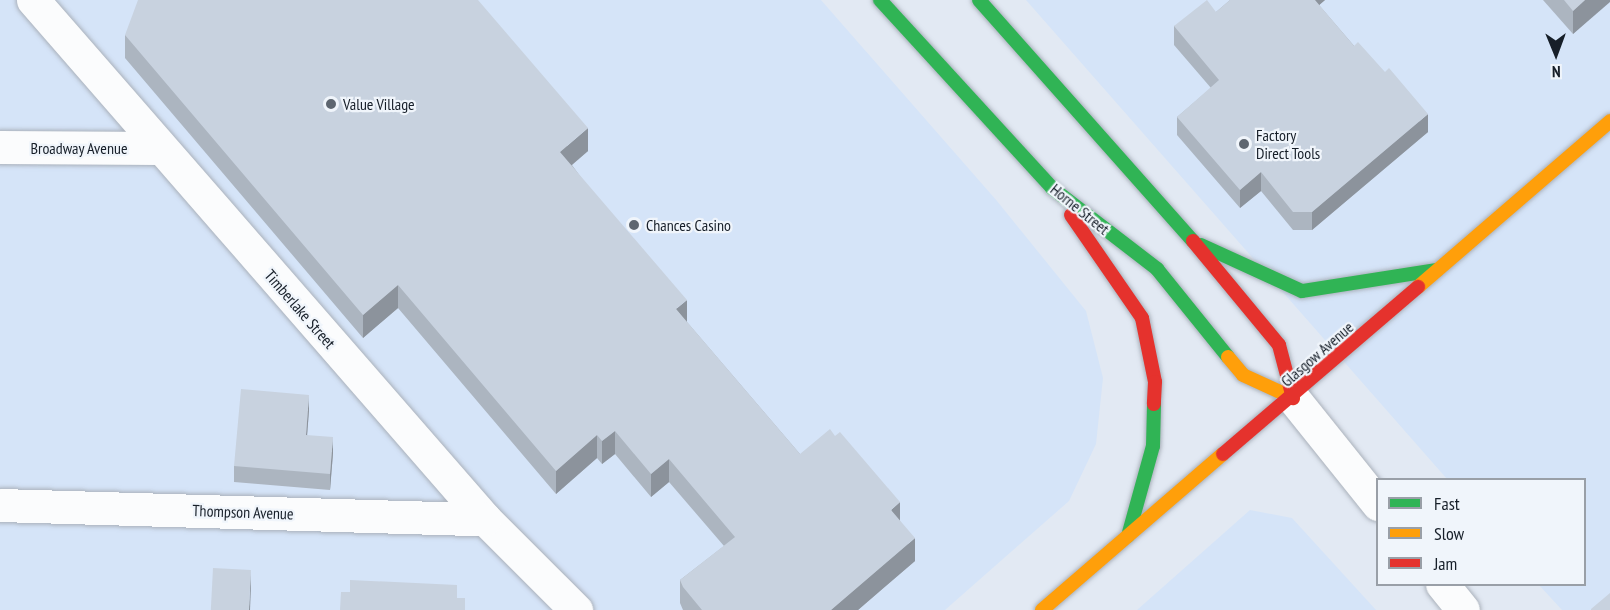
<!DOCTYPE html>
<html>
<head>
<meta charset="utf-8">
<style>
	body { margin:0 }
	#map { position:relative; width:1610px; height:610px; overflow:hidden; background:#e2e9f3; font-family:"PT Sans Narrow",sans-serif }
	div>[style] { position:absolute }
	.built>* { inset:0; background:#d5e4f8 }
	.roads { filter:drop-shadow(0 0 2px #aab1bb) drop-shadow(0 0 2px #aab1bb) }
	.street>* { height:33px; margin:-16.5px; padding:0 16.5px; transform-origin:16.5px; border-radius:16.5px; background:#fbfcfd }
	.fast>* { height:14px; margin:-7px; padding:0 7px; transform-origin:7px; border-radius:7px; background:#30b455 }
	.slow>* { height:14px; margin:-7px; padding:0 7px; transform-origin:7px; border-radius:7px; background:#ff9f0a }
	.jam>* { height:14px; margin:-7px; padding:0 7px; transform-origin:7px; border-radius:7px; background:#e5322d }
	.wall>* { inset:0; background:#acb5c0 }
	.shaded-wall>* { inset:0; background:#8c939c }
	.building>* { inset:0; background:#c8d2df; transform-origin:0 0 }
	.dots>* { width:16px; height:16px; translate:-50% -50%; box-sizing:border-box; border:3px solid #f0f5fb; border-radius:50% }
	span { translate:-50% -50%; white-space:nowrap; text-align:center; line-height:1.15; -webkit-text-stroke:4.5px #f0f5fb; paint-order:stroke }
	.poi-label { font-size:16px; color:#171f29 }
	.left { translate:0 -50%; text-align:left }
	.street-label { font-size:16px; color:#171f29 }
	.legend { position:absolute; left:1376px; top:478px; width:210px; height:108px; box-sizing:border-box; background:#f0f5fb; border:2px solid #999fa7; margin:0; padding:8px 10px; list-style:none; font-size:18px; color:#171f29 }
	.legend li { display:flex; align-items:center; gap:12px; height:30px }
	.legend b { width:30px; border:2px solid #999fa7 }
	.north { position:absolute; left:1526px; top:24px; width:60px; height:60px; -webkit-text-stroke:4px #f0f5fb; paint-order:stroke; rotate:179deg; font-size:16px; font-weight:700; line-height:24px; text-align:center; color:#171f29 }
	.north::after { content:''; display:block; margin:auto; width:21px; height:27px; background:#171f29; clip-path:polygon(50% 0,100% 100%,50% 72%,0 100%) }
</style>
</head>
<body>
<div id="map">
	<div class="built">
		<i style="clip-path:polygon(0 0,821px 0,997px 201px,1086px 311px,1103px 378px,1096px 444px,1069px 501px,945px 610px,0 610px)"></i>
		<i style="clip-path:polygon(1026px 0,1610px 0,1610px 610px,1562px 610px,1539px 585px,1584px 584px,1584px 480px,1447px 479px)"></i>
		<i style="clip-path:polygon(1250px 510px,1292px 518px,1376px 610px,1137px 610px)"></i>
	</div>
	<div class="roads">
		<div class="street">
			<i style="left:33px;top:0;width:688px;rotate:48.95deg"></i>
			<i style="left:485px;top:519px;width:129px;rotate:45deg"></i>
			<i style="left:0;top:147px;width:158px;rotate:0.4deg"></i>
			<i style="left:1293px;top:398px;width:136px;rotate:51.3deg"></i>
			<i style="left:0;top:505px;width:485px;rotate:1.7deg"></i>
			<i style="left:1442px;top:584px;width:33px;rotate:51deg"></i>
		</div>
		<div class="fast">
			<i style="left:880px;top:0;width:255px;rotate:47.5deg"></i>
			<i style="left:1052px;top:188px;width:133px;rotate:37.6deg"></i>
			<i style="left:1157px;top:269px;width:113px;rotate:51.1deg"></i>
			<i style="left:979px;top:0;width:322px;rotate:48.4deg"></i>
			<i style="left:1201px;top:245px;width:111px;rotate:24.5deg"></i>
			<i style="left:1302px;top:291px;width:136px;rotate:-8.9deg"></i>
			<i style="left:1128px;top:536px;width:93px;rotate:-74.5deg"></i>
			<i style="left:1153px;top:446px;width:42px;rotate:-88.6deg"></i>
		</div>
		<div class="slow">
			<i style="left:1418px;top:287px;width:254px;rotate:-40.8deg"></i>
			<i style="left:1228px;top:357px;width:23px;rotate:50deg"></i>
			<i style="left:1243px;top:375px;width:55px;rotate:24.7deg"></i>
			<i style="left:1042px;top:610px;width:239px;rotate:-40.8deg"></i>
		</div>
		<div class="jam">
			<i style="left:1071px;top:215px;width:125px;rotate:55.4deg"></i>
			<i style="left:1142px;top:318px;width:65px;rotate:78.5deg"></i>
			<i style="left:1155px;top:382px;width:22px;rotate:93deg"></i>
			<i style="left:1193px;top:241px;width:135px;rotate:50.4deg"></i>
			<i style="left:1279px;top:345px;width:55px;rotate:75.2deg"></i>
			<i style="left:1223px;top:454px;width:257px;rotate:-40.6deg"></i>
		</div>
	</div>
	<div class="wall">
		<i style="clip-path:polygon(1230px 0,1325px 0,1319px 5px,1428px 132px,1312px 230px,1293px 230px,1261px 191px,1240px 208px,1177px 135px,1177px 117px,1211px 88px,1174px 45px,1174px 26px,1216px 12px)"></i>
		<i style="clip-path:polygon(1543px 0,1610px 0,1573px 34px)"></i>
		<i style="clip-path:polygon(125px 35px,588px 151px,572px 165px,687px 322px,800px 454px,900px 521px,915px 561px,858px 610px,683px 610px,680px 603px,680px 580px,724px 546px,669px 482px,651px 497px,615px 454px,602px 464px,597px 458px,556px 494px,398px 308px,363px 338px,125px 58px)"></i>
		<i style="clip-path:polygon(309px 410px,307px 435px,333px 453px,330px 490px,234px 482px,234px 466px)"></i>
	</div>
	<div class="shaded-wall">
		<i style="clip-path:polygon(1310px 0,1325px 0,1310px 13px)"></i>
		<i style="clip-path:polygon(1585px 0,1610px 0,1610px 2px,1573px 34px,1573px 11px)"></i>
		<i style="clip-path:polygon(1428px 114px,1428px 132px,1312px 230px,1312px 212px)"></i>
		<i style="clip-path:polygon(588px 128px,588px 151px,560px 175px,560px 152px)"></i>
		<i style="clip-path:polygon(1261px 172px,1261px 191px,1240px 208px,1240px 190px)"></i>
		<i style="clip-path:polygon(398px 285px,398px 308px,363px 338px,363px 315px)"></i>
		<i style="clip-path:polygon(687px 300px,687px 323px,676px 309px)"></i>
		<i style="clip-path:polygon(309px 395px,309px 410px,306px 450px,306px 435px)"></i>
		<i style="clip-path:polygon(615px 431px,615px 454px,602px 464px,602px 441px)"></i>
		<i style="clip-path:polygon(597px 435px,597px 458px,556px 494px,556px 471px)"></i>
		<i style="clip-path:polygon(333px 437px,333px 453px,330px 490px,330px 474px)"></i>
		<i style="clip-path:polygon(669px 459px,669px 482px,651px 497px,651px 474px)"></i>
		<i style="clip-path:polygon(900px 502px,900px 526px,891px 510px)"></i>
		<i style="clip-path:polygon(915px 538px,915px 561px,858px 610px,831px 610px)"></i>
		<i style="clip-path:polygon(251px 570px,251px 586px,250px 610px,249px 610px)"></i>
	</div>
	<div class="building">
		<i style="clip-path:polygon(138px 0,478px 0,588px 128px,560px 152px,687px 300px,676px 309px,800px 454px,830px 429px,835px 436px,840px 432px,900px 502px,891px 510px,915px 538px,831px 610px,702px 610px,683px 587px,680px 580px,735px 537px,669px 459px,651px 474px,615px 431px,602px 441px,597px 435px,556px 471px,398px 285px,363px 315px,125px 35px)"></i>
		<i style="clip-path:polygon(1207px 0,1216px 12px,1230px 0,1315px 0,1354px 46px,1358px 42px,1385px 72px,1389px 68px,1428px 114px,1312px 212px,1293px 212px,1261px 172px,1240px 190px,1177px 117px,1219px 80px,1174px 26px)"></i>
		<i style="clip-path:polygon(1564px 0,1585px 0,1573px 11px)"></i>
		<i style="clip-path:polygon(241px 389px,309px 395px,306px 435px,333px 437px,330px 474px,234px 466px)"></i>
		<i style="left:213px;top:568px;width:38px;height:42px;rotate:3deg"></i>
		<i style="clip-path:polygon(350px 580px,457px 585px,457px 598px,465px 598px,465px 610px,340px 610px,341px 592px,350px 592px)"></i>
		<i style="clip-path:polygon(1610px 593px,1610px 610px,1591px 610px,1591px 609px)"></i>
	</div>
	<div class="dots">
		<i style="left:331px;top:104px;background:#5e6670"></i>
		<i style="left:1244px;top:144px;background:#5e6670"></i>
		<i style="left:634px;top:225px;background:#5e6670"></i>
	</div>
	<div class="poi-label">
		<span class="left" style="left:343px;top:104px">Value Village</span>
		<span class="left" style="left:1256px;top:144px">Factory<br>Direct Tools</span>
		<span class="left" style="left:646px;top:225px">Chances Casino</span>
	</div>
	<div class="street-label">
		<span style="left:79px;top:148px">Broadway Avenue</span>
		<span style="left:1080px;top:209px;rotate:39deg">Horne Street</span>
		<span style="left:300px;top:309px;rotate:49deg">Timberlake Street</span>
		<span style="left:1317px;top:354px;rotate:-41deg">Glasgow Avenue</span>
		<span style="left:243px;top:512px;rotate:2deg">Thompson Avenue</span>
	</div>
	<ul class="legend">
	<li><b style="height:8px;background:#30b455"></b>Fast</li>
	<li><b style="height:8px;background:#ff9f0a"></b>Slow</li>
	<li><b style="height:8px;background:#e5322d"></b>Jam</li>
	</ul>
	<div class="north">N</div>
</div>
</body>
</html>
